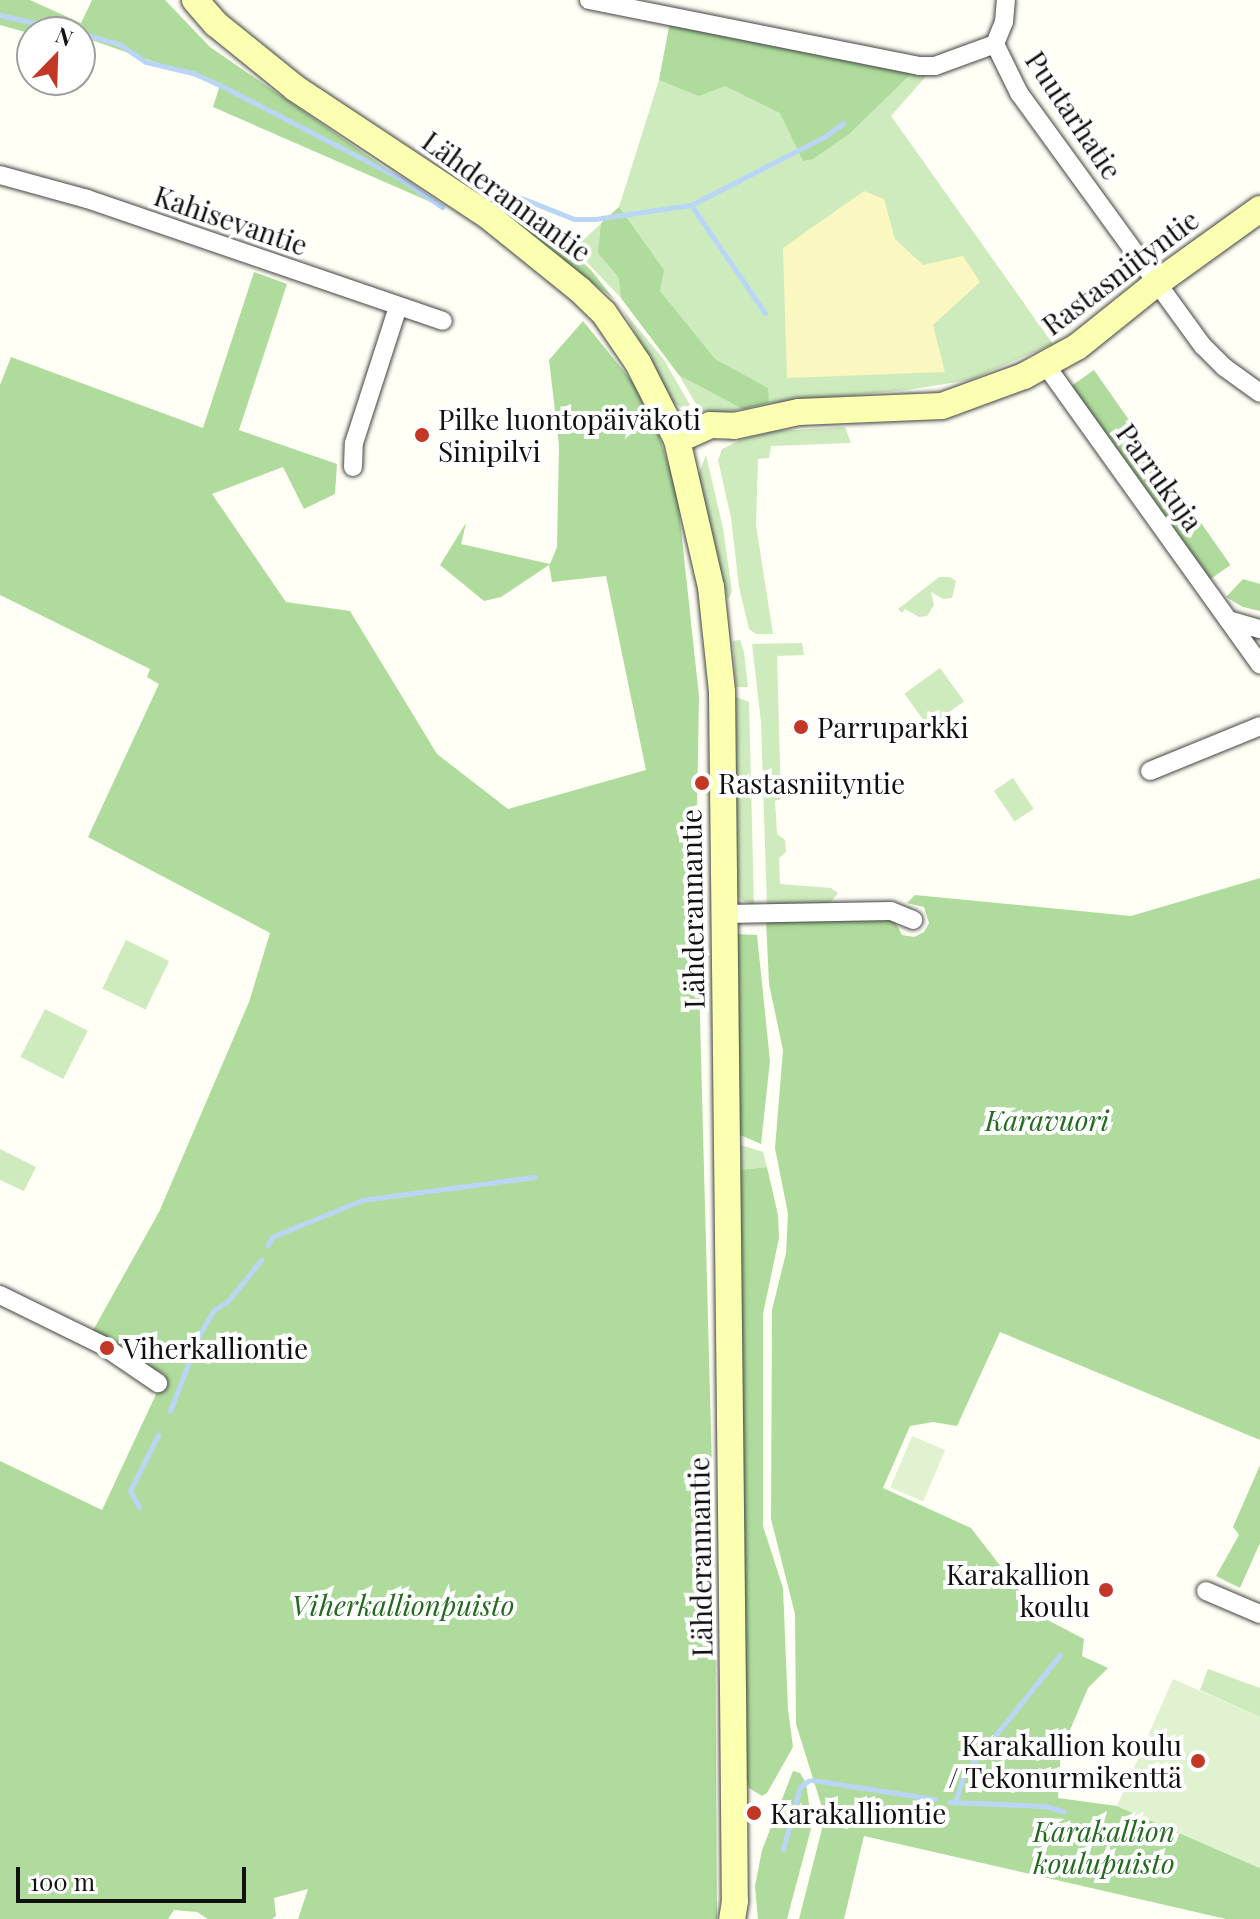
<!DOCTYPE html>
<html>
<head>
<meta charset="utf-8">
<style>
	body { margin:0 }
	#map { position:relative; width:1260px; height:1919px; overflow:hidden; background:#fffff5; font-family:"Playfair Display",serif }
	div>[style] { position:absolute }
	.green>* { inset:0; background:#ceebbd; transform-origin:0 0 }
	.forest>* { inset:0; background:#afdc9c; transform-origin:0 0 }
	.sand>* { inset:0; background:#fbf7c1 }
	.pitch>* { inset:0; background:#e0f2cf; transform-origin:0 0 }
	.stream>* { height:5px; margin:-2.5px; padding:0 2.5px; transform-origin:2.5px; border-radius:2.5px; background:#b9d6f7 }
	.roads { filter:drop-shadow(0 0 2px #444) drop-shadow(0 0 2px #444) }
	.street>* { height:18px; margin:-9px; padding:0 9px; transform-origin:9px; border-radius:9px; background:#fff }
	.secondary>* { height:26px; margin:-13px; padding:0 13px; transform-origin:13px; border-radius:13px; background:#fbffb0 }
	.dots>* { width:22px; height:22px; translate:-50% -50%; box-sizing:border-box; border:4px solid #fff; border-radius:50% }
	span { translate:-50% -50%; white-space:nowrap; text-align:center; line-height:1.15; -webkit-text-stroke:8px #fff; paint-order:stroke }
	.street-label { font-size:28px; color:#111 }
	.poi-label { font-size:28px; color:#111 }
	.left { translate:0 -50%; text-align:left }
	.right { translate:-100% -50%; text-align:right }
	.park-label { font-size:28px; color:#236b1f; font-style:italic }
	.north { position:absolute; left:16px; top:16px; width:80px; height:80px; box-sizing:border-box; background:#fff; border:2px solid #a0a0a0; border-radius:50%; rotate:23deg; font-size:22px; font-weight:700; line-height:32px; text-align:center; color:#111 }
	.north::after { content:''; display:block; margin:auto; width:28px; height:36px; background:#c33727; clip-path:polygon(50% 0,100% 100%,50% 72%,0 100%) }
	.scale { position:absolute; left:16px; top:1867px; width:230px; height:36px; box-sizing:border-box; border:4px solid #111; border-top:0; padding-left:10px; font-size:24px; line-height:28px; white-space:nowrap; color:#111; -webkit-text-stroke:6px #fff; paint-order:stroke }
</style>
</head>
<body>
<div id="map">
	<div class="green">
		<i style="clip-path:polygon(671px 17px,935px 66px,891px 116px,1053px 344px,970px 380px,907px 390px,769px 403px,723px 413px,700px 411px,679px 375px,621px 298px,579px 254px,580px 243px,619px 207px,659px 80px)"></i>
		<i style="clip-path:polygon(623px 310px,664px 360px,697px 417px,672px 402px)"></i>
		<i style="clip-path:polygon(845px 427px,851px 443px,771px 446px,769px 458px,758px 459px,756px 525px,773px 634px,756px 634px,749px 629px,739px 587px,731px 518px,718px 460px,722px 449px,743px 439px,776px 431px)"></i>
		<i style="clip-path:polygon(706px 455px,723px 528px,732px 592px,728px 599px,698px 475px)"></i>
		<i style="clip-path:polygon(939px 577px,950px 577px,956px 581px,952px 598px,943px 599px,931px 592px,934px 605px,927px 616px,919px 617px,905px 609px,902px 613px,898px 609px)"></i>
		<i style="clip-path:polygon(740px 640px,744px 652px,748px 687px,736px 687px,733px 641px)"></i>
		<i style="clip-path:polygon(802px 643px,804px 655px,777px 656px,781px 799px,775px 801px,777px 834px,785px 840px,786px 852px,779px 858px,780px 884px,831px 888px,838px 893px,828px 905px,767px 906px,761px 722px,752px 644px)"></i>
		<i style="left:940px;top:668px;width:41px;height:44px;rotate:54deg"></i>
		<i style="clip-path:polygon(736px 697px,749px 702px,754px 906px,736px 897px)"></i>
		<i style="left:1013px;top:778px;width:37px;height:23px;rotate:56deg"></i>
		<i style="left:126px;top:940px;width:48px;height:54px;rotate:26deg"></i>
		<i style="left:45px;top:1009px;width:48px;height:54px;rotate:27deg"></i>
		<i style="clip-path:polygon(741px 1145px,763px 1152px,767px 1167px,740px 1170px)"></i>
		<i style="clip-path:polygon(0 1149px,36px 1167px,24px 1191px,0 1180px)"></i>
		<i style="clip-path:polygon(1208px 1669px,1260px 1688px,1260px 1717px,1200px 1690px)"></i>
	</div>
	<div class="forest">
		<i style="clip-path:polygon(0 0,30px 0,81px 23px,92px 0,165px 0,210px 47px,442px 207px,213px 107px,220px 85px,80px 36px,80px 32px,32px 34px,0 25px)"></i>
		<i style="clip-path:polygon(671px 17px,919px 66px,849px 134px,813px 159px,803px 161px,780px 113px,725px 86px,699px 96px,659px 80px)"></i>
		<i style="clip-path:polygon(475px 194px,513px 211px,555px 238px,590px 269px,614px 299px)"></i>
		<i style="clip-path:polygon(619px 207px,664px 270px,660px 291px,715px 359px,768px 388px,769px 403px,743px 409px,679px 375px,621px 298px,619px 278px,598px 253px,601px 223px)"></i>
		<i style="clip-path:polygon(254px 272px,287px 284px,239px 430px,337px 464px,335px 494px,304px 509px,283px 467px,212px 494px,286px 602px,350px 611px,437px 754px,508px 809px,646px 770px,606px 576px,552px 582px,549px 565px,501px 597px,484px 601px,440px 565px,466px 523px,461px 544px,550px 564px,557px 547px,559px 445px,549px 360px,583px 321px,648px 401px,677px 492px,699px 696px,696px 867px,715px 1583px,717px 1919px,298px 1919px,308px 1889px,274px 1898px,276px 1916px,272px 1919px,208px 1919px,197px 1912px,174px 1910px,168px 1919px,0 1919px,0 1461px,102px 1510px,165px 1375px,91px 1334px,159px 1212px,249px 1002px,270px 933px,88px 837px,159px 684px,147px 677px,150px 669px,0 595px,0 385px,11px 357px,203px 428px)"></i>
		<i style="left:1094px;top:370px;width:238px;height:27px;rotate:55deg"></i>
		<i style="clip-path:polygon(1243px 579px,1260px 584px,1260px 611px,1243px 607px,1226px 597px)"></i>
		<i style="clip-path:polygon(1260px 878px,1260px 1440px,1000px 1332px,957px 1426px,933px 1422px,910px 1426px,883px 1488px,971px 1528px,1038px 1615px,1084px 1639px,1082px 1656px,1108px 1668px,1088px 1688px,1061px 1751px,1058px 1798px,1117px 1806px,1260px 1868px,1260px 1919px,1226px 1919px,864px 1836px,844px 1919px,799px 1919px,825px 1817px,796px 1724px,795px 1614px,771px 1519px,772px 1310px,786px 1253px,788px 1214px,775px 1148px,783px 1050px,769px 984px,766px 920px,886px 917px,894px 920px,902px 935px,914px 937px,924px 932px,929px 923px,924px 907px,907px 903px,915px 895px,1131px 916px)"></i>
		<i style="clip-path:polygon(736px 934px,757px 935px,770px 1061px,761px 1144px,740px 1135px)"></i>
		<i style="clip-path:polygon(767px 1167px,778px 1215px,779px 1238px,763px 1314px,763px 1526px,783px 1588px,788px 1709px,793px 1747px,767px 1793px,762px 1796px,749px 1788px,741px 1762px,740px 1170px)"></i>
		<i style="clip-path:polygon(1260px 1465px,1260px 1543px,1240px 1588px,1216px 1576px,1239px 1535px,1233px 1527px)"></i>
		<i style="clip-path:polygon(793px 1771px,800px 1773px,806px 1783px,812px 1825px,787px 1919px,758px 1919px,755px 1886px,762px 1850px)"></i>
	</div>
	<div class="sand">
		<i style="clip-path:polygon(864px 191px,884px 199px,895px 239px,923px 265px,963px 256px,980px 282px,933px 325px,945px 372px,787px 378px,783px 248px)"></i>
	</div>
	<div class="pitch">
		<i style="left:912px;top:1436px;width:36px;height:56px;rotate:23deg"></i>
		<i style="clip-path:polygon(1173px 1679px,1260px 1717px,1260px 1868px,1117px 1806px)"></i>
	</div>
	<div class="stream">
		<i style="left:0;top:15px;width:76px;rotate:12.9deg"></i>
		<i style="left:80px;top:33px;width:41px;rotate:15.8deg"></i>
		<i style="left:119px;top:44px;width:32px;rotate:34deg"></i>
		<i style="left:146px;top:62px;width:48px;rotate:13.2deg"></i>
		<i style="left:193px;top:73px;width:30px;rotate:24deg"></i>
		<i style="left:220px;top:85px;width:204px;rotate:27.4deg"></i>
		<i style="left:401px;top:179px;width:50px;rotate:34.3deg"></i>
		<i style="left:466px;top:176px;width:116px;rotate:21.7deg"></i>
		<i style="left:574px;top:219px;width:21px"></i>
		<i style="left:595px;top:219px;width:97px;rotate:-8.3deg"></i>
		<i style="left:691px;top:205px;width:149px;rotate:-27.1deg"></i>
		<i style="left:824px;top:137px;width:24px;rotate:-36deg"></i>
		<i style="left:691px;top:205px;width:131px;rotate:55.6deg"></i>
		<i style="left:268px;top:1245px;width:9px;rotate:-63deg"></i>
		<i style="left:272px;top:1237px;width:97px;rotate:-22.3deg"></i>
		<i style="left:362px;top:1200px;width:174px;rotate:-7.6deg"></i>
		<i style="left:170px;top:1411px;width:84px;rotate:-69deg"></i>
		<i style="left:200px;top:1333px;width:27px;rotate:-59deg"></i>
		<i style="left:214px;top:1310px;width:17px;rotate:-33deg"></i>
		<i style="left:228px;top:1301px;width:53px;rotate:-51.2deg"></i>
		<i style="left:139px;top:1507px;width:18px;rotate:-119deg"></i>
		<i style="left:130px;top:1491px;width:63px;rotate:-63.4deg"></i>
		<i style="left:812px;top:1780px;width:124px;rotate:8.8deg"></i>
		<i style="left:949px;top:1802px;width:96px;rotate:2.4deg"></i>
		<i style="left:1045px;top:1806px;width:19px;rotate:16deg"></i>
		<i style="left:955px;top:1803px;width:30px;rotate:-73deg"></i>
		<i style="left:964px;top:1774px;width:153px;rotate:-51.1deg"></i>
		<i style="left:783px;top:1849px;width:64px;rotate:-74.7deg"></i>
		<i style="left:800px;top:1787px;width:10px;rotate:-37deg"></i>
	</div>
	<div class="roads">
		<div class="street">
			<i style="left:589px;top:0;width:337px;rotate:11.3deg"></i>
			<i style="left:919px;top:66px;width:16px"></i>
			<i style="left:935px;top:66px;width:64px;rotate:-20.1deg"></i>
			<i style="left:995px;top:44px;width:55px;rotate:63.9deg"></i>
			<i style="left:1019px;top:93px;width:313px;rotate:54deg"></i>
			<i style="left:1203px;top:346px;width:30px;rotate:45deg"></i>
			<i style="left:1224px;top:367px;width:44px;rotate:35.8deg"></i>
			<i style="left:995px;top:44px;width:24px;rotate:-68deg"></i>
			<i style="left:1004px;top:22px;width:22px;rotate:-85deg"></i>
			<i style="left:0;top:175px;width:90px;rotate:15.4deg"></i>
			<i style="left:87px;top:199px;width:376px;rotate:18.9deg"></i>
			<i style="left:1047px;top:367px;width:366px;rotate:54.4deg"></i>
			<i style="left:353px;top:467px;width:24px;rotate:-88deg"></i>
			<i style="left:354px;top:443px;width:143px;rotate:-72.1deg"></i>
			<i style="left:1228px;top:620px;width:33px;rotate:16deg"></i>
			<i style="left:1150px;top:771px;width:119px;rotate:-22.2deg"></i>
			<i style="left:725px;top:914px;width:166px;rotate:-1deg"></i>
			<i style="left:891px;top:911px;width:24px;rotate:22deg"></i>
			<i style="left:0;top:1295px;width:114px;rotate:26.1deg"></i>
			<i style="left:102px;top:1345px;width:68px;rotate:34.2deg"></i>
			<i style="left:1206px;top:1591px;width:59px;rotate:23.1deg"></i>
		</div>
		<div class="secondary">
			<i style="left:195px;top:0;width:32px;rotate:49deg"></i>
			<i style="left:216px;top:24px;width:102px;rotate:39deg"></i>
			<i style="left:295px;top:88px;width:230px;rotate:33.5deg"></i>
			<i style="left:487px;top:215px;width:119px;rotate:38.9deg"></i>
			<i style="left:580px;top:290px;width:33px;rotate:44deg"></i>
			<i style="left:604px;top:313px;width:60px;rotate:55.8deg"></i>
			<i style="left:638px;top:363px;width:86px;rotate:63.1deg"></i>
			<i style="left:677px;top:440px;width:151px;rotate:77deg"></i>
			<i style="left:711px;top:587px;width:106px;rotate:84deg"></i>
			<i style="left:722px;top:692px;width:998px;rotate:89.37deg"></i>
			<i style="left:733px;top:1690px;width:211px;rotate:89.5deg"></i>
			<i style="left:735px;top:1901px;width:18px;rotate:99deg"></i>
			<i style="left:677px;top:440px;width:36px;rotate:-24deg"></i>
			<i style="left:710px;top:425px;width:24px;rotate:2deg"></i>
			<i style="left:734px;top:426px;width:66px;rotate:-12.2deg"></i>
			<i style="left:799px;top:412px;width:143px;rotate:-2.4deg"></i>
			<i style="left:942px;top:406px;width:87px;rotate:-20.1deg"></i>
			<i style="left:1024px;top:376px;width:60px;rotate:-28.7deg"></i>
			<i style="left:1077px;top:347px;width:102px;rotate:-38.7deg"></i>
			<i style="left:1157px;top:283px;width:127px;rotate:-35.7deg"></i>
		</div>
	</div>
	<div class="dots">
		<i style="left:422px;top:435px;background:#c33727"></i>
		<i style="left:801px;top:727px;background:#c33727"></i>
		<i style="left:702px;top:783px;background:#c33727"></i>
		<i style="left:107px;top:1348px;background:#c33727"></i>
		<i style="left:1106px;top:1590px;background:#c33727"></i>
		<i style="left:1198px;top:1761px;background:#c33727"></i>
		<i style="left:754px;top:1813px;background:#c33727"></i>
	</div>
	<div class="street-label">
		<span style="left:1074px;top:115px;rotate:56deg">Puutarhatie</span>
		<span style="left:507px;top:196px;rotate:36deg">Lähderannantie</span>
		<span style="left:231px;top:220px;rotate:19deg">Kahisevantie</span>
		<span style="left:1120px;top:272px;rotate:-37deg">Rastasniityntie</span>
		<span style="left:1160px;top:477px;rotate:54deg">Parrukuja</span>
		<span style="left:692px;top:909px;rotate:-91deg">Lähderannantie</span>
		<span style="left:700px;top:1557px;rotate:-91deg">Lähderannantie</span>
	</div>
	<div class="poi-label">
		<span class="left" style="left:438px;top:435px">Pilke luontopäiväkoti<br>Sinipilvi</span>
		<span class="left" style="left:817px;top:727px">Parruparkki</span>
		<span class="left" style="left:718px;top:783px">Rastasniityntie</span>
		<span class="left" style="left:123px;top:1348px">Viherkalliontie</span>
		<span class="right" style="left:1090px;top:1590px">Karakallion<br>koulu</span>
		<span class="right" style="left:1182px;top:1761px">Karakallion koulu<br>/ Tekonurmikenttä</span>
		<span class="left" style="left:770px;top:1813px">Karakalliontie</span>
	</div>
	<div class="park-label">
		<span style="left:1047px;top:1120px">Karavuori</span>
		<span style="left:403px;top:1605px">Viherkallionpuisto</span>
		<span style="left:1104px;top:1847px">Karakallion<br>koulupuisto</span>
	</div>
	<div class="north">N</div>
	<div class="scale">100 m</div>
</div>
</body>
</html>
